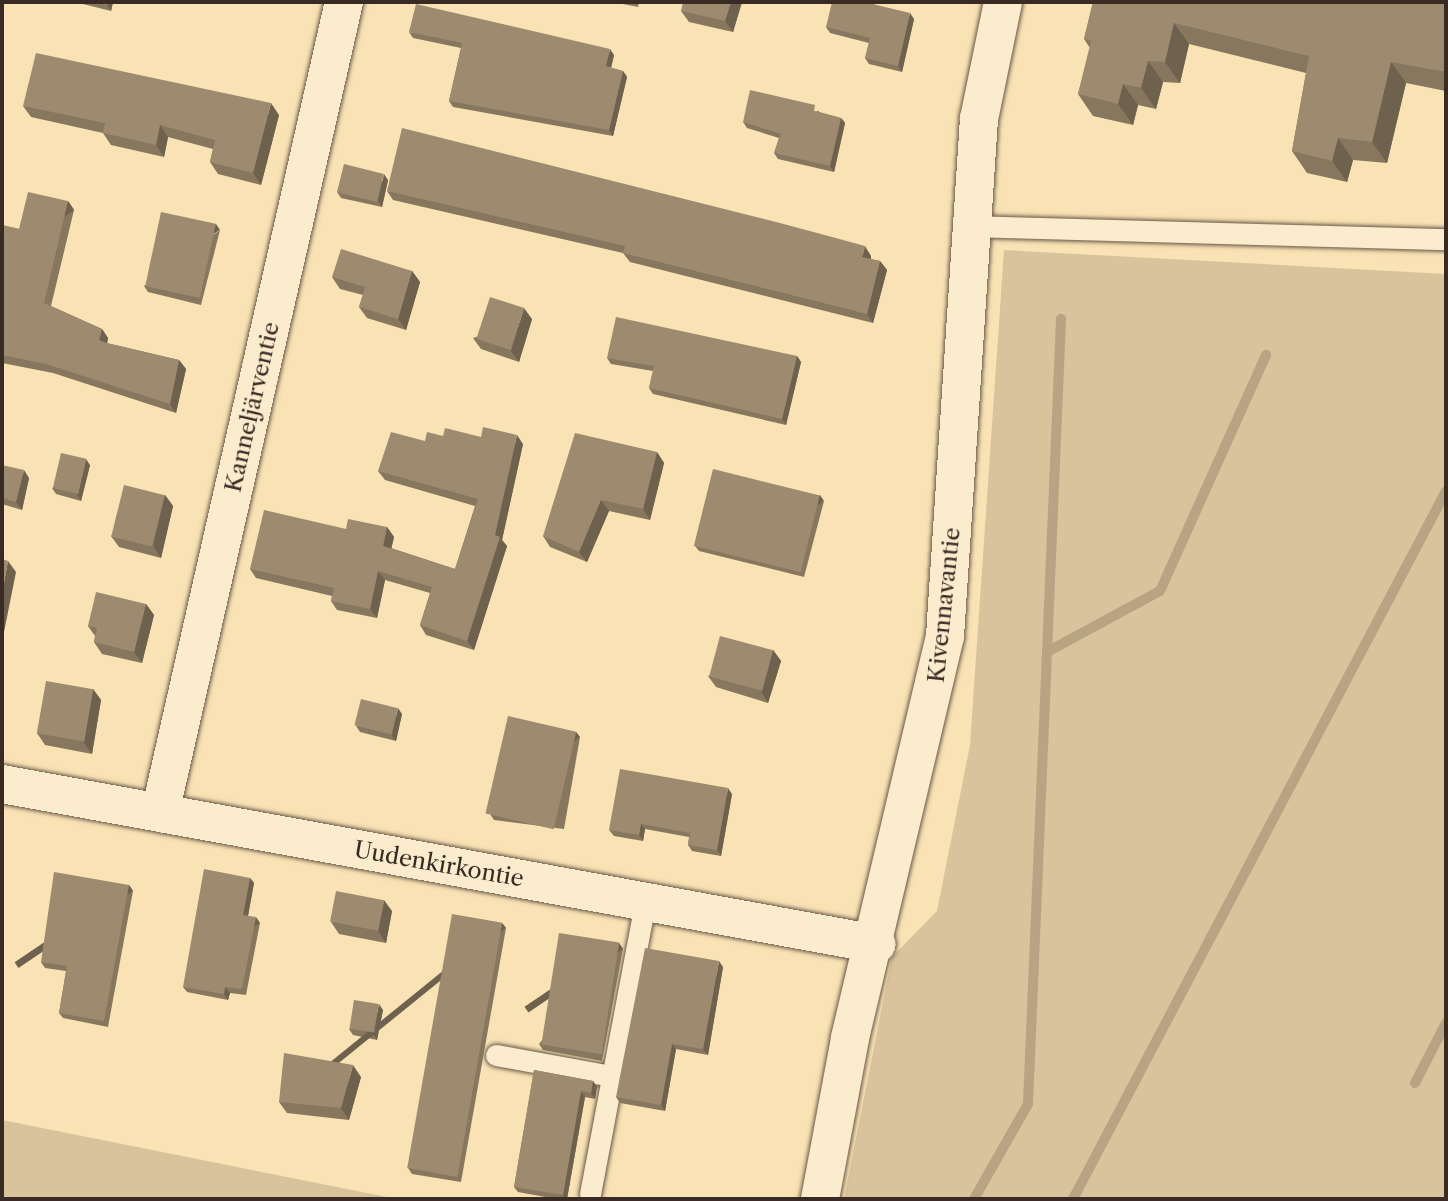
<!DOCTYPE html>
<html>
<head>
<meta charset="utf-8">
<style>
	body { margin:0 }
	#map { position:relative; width:1448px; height:1201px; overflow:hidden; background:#f9e2b4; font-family:"Libre Caslon Text",serif }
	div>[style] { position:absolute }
	.green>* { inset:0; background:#d8c39c }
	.stream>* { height:10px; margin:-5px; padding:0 5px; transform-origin:5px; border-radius:5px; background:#b8a383 }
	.roads { filter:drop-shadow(0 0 2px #695848) drop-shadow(0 0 2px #695848) }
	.service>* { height:21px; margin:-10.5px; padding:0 10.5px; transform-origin:10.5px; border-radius:10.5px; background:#fbecce }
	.minor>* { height:38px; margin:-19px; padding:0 19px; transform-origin:19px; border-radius:19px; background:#fbecce }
	.tertiary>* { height:38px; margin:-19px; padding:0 19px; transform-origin:19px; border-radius:19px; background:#fbecce }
	.wall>* { inset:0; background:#87775f }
	.shaded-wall>* { inset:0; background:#6e614e; transform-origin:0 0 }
	.building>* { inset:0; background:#9d8a6f; transform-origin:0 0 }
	span { translate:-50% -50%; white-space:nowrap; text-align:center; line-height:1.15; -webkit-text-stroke:5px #fbecce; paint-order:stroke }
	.street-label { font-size:23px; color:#392a24 }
	.frame { position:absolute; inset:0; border:4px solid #392a24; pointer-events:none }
</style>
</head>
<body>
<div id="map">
	<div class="green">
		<i style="clip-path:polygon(1004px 250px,1446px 274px,1446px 1199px,844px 1199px,892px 957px,937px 911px,970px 745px)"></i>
		<i style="clip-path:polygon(2px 1120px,397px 1199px,2px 1199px)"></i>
	</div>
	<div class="stream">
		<i style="left:1047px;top:652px;width:128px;rotate:-28.4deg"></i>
		<i style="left:1160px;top:591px;width:259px;rotate:-65.8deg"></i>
		<i style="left:1415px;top:1083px;width:68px;rotate:-62.7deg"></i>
		<i style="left:974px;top:1199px;width:109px;rotate:-60.4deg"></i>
		<i style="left:1028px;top:1104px;width:786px;rotate:-87.59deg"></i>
		<i style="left:1073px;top:1199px;width:800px;rotate:-62.22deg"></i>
	</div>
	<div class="roads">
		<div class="service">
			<i style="left:969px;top:226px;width:477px;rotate:1.6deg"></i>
			<i style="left:496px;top:1055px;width:118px;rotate:10.3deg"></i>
			<i style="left:590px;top:1194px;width:297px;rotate:-79.3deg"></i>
		</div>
		<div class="minor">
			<i style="left:2px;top:784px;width:889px;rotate:10.37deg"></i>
			<i style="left:160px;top:813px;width:832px;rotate:-77.22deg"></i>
		</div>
		<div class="tertiary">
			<i style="left:820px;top:1199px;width:164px;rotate:-79.4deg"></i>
			<i style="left:850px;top:1038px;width:413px;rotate:-76.7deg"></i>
			<i style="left:945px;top:636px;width:518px;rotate:-86.24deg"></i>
			<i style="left:979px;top:119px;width:119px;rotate:-78.4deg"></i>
		</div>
	</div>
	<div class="wall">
		<i style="clip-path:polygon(75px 2px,113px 2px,111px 11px)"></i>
		<i style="clip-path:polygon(613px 2px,639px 2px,638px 7px)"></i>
		<i style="clip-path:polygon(742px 2px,733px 32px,689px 22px,681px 11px)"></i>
		<i style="clip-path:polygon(1093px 2px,1446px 2px,1446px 91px,1406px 83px,1387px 163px,1353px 160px,1347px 182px,1307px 173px,1292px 151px,1306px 73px,1189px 44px,1180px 83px,1163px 82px,1156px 109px,1138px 105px,1133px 125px,1093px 116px,1078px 94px,1090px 48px,1084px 39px)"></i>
		<i style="clip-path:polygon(870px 3px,914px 19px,902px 72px,869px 64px,865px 58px,869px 43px,830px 33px,826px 27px)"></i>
		<i style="clip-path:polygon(409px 32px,614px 55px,611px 68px,623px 71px,627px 77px,613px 136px,453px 107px,449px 101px,461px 48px,413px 38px)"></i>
		<i style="clip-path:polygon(23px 106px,279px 115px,261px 185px,218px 174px,210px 162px,213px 149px,168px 137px,164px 157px,111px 145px,103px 133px,31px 117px)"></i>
		<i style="clip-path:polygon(819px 111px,819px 112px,841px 118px,845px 123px,834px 172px,778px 159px,774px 153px,779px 138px,747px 128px,743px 122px)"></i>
		<i style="clip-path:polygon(388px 180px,382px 207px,341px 198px,337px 192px)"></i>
		<i style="clip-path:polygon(387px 191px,871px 256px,871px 259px,880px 261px,887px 270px,873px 323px,630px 262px,623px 253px,393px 200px)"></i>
		<i style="clip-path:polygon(68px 201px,74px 210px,51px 306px,102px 329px,108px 338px,107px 343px,179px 360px,186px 369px,176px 413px,53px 373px,2px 363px,2px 225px,19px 229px)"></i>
		<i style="clip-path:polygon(220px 230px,201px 305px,148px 292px,144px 286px)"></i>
		<i style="clip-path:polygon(412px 271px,420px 282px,406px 330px,367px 318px,359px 307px,363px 295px,340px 289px,332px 277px)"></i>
		<i style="clip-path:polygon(532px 319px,519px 362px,481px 349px,473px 338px)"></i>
		<i style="clip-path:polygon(797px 356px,801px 362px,786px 425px,653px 394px,649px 388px,653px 371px,611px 364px,607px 358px)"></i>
		<i style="clip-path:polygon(443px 436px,481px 437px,523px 444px,502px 540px,507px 546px,474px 650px,426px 635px,420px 625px,430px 593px,385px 580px,377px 618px,337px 610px,331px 601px,332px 596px,256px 578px,250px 569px,346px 529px,387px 527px,394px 537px,391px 548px,455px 569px,475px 506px,385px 480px,378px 471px,425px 441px)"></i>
		<i style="clip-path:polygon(657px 452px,664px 463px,650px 520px,609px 511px,587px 562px,550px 547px,543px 536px)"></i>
		<i style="clip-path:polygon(2px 465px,29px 478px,22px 510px,2px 504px)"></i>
		<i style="clip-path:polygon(90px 465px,81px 501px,56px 494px,52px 488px)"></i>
		<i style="clip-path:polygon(165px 495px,173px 506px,161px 558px,119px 547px,111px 536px)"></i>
		<i style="clip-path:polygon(824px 501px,804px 577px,699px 551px,695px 546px)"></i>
		<i style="clip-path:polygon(146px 604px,154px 615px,142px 663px,102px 654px,94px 642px,95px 636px,88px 626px)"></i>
		<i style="clip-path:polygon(773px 650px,781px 661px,768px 703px,716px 687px,708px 676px)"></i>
		<i style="clip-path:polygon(93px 689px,101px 700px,92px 754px,45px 745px,37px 733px)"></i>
		<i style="clip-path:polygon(402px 714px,396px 741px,360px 732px,356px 726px)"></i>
		<i style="clip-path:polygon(576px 732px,580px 737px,564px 829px,494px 820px,490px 814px)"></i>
		<i style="clip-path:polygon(732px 794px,721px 856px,692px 851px,688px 845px,689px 837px,645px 829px,643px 841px,614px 836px,609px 830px)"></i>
		<i style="clip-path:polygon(250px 878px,254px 883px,248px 916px,260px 923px,246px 995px,230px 993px,228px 1000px,187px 992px,183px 987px)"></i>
		<i style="clip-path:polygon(129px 885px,133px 891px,108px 1027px,63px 1018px,59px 1013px,66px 971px,45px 968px,41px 962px)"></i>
		<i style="clip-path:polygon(392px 911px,386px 943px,339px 934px,331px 922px)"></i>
		<i style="clip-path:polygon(502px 923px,506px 928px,461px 1182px,412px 1174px,408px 1168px)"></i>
		<i style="clip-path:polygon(619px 943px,623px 949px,602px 1061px,543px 1050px,539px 1044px)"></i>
		<i style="clip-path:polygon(723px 967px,708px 1055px,676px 1049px,665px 1111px,620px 1103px,616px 1097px)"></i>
		<i style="clip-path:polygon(383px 1010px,377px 1040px,353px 1035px,349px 1029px)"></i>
		<i style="clip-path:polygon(534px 1070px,593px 1081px,597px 1087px,595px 1099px,585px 1097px,567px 1199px,556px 1199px,518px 1192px,514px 1187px)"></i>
		<i style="clip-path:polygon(361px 1077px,349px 1120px,287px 1113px,279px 1102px)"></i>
	</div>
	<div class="shaded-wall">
		<i style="clip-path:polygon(108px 2px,113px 2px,111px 11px,107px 5px)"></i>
		<i style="clip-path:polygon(731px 2px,742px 2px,733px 32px,725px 21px)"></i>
		<i style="clip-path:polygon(910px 13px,914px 19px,902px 72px,898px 66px)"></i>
		<i style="clip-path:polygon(1174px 23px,1189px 44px,1180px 83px,1165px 62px)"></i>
		<i style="clip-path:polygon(610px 49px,614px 55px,610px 72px,606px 66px)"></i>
		<i style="clip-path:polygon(1148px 61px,1163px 82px,1156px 109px,1141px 88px)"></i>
		<i style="clip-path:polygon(1391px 62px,1406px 83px,1387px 163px,1372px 142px)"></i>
		<i style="clip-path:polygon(623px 71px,627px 77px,613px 136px,609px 130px)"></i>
		<i style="clip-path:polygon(1123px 84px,1138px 105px,1133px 125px,1118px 104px)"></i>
		<i style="clip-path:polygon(271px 103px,279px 115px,261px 185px,253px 173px)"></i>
		<i style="clip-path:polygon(841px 118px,845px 123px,834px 172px,830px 166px)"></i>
		<i style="clip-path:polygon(160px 125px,168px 137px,164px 157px,156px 145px)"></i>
		<i style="clip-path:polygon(1338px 138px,1353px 160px,1347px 182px,1332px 161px)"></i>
		<i style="clip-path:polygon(384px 174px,388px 180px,382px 207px,378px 201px)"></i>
		<i style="left:68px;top:201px;width:11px;height:105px;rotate:56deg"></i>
		<i style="left:216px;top:224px;width:7px;height:77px;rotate:56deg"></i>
		<i style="clip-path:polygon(865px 246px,871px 256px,869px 266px,862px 257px)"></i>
		<i style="clip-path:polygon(880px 261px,887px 270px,873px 323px,867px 314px)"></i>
		<i style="clip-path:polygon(412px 271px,420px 282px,406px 330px,398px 319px)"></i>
		<i style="clip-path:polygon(524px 308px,532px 319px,519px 362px,511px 351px)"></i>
		<i style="clip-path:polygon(102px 329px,108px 338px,106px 349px,99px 340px)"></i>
		<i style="clip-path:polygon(797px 356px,801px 362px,786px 425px,782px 419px)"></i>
		<i style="clip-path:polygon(179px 360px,186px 369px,176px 413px,170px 404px)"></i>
		<i style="clip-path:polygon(517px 435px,523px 444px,502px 540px,507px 546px,474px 650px,467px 641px,495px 535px)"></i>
		<i style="clip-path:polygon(657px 452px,664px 463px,650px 520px,643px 509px)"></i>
		<i style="clip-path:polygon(86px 459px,90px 465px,81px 501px,77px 495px)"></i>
		<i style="clip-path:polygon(24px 470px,29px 478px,22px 510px,16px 502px)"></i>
		<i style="clip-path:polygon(165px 495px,173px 506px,161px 558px,153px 546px)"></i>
		<i style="left:820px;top:495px;width:7px;height:79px;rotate:56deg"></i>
		<i style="clip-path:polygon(601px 500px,609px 511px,587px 562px,579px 552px)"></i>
		<i style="clip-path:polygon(387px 527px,394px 537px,390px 555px,383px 546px)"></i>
		<i style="clip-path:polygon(8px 561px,16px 572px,2px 642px,2px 593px)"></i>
		<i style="clip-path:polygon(378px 571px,385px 580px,377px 618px,370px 609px)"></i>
		<i style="clip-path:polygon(146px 604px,154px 615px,142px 663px,134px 652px)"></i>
		<i style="clip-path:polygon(773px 650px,781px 661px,768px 703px,761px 691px)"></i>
		<i style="clip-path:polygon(93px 689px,101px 700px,92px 754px,84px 743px)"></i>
		<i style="clip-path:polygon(398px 708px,402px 714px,396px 741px,392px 736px)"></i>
		<i style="left:576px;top:732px;width:6px;height:92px;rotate:51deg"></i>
		<i style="clip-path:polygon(728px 788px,732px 794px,721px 856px,717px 850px)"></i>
		<i style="clip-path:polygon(641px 824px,645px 829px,643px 841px,639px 835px)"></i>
		<i style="clip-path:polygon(250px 878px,254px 883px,247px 921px,243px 915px)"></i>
		<i style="left:129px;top:885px;width:7px;height:138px;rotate:56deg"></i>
		<i style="clip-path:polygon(384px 900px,392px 911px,386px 943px,378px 931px)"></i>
		<i style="left:256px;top:917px;width:7px;height:73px;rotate:56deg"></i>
		<i style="left:502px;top:923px;width:6px;height:257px;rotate:51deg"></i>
		<i style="left:619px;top:943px;width:7px;height:114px;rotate:56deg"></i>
		<i style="clip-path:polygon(719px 961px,723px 967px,708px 1055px,703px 1049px)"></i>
		<i style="clip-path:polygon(225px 987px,230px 993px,228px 1000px,224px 994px)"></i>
		<i style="clip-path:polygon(379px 1004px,383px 1010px,377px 1040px,373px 1034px)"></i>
		<i style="clip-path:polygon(672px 1044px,676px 1049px,665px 1111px,661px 1105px)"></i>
		<i style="clip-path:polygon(353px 1065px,361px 1077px,349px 1120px,341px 1108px)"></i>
		<i style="clip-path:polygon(593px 1081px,597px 1087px,595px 1099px,591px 1093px)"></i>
		<i style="clip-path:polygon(581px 1091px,585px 1097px,567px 1199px,565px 1199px,563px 1195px)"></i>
	</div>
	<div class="building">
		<i style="clip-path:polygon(94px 2px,108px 2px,107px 5px)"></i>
		<i style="clip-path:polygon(683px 2px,731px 2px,725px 21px,681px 11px)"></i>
		<i style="clip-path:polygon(832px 2px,864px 2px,910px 13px,898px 66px,865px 58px,870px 38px,826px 27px)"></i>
		<i style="clip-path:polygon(1093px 2px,1446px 2px,1446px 72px,1391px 62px,1372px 142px,1338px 138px,1332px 161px,1292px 151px,1309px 56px,1174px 23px,1165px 62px,1148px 61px,1141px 88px,1123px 84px,1118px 104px,1078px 94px,1091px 41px,1084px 39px)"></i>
		<i style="clip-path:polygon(416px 4px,610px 49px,606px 66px,623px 71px,609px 130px,449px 101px,462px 43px,409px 32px)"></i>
		<i style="clip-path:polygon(36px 53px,271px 103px,253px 173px,210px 162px,215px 140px,160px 125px,156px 145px,103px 133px,105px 123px,23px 106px)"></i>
		<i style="clip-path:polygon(750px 90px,815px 105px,814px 111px,841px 118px,830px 166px,774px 153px,781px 134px,743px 122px)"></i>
		<i style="clip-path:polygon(402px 128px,780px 223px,865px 246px,862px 257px,880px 261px,867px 314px,623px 253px,625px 246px,387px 191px)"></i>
		<i style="left:344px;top:164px;width:41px;height:29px;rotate:14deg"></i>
		<i style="clip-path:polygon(28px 192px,68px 201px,44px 303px,102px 329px,99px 340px,106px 343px,179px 360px,170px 404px,46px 364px,2px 355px,2px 225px,19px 229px)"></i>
		<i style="left:161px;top:212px;width:56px;height:76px;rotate:12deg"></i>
		<i style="clip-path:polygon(341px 249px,412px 271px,398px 319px,359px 307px,365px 287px,332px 277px)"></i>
		<i style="left:490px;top:297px;width:36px;height:44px;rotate:18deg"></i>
		<i style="clip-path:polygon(616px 317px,797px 356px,782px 419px,649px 388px,654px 366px,607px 358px)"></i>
		<i style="clip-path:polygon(483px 427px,517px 435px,495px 535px,500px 537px,467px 641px,420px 625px,432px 587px,378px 571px,370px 609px,331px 601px,334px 588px,250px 569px,264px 510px,346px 529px,348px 519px,387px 527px,383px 546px,455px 569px,478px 499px,378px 471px,391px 432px,425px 441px,427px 432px,443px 436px,445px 428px,481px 437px)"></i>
		<i style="clip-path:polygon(575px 433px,657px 452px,643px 509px,601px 500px,579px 552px,543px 536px)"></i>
		<i style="left:61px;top:453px;width:26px;height:36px;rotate:13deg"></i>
		<i style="clip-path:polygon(2px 465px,24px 470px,16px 502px,2px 498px)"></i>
		<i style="left:713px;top:469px;width:110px;height:79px;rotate:14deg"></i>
		<i style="left:124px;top:485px;width:42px;height:53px;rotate:14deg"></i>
		<i style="clip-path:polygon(2px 559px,8px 561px,2px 593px)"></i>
		<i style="clip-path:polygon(96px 592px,146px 604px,134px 652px,94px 642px,97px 628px,88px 626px)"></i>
		<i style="left:720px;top:636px;width:55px;height:42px;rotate:15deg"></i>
		<i style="left:46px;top:681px;width:48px;height:53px;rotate:10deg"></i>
		<i style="left:361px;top:699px;width:38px;height:27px;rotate:14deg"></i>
		<i style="left:508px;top:716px;width:70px;height:100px;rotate:13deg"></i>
		<i style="clip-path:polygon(620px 769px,728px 788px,717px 850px,688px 845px,690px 833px,641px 824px,639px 835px,609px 830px)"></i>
		<i style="clip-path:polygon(204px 869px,250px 878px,243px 915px,256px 917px,242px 989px,225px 987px,224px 994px,183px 987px)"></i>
		<i style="clip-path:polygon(54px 872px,129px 885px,104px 1021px,59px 1013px,67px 966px,41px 962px)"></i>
		<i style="left:336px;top:891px;width:49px;height:31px;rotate:11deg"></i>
		<i style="left:452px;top:914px;width:51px;height:258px;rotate:10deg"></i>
		<i style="left:559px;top:933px;width:61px;height:113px;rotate:9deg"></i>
		<i style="clip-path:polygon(645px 948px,719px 961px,703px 1049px,672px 1044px,661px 1105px,616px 1097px)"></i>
		<i style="left:354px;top:1000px;width:25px;height:29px;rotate:9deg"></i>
		<i style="clip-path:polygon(284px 1053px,353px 1065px,341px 1108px,279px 1102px)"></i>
		<i style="clip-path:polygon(534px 1070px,593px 1081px,591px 1093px,581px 1091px,563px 1195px,514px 1187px)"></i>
	</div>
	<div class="street-label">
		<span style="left:252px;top:407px;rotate:-77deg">Kanneljärventie</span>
		<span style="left:944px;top:605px;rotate:-84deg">Kivennavantie</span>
		<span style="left:439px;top:864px;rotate:10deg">Uudenkirkontie</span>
	</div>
	<div class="frame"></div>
</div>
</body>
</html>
